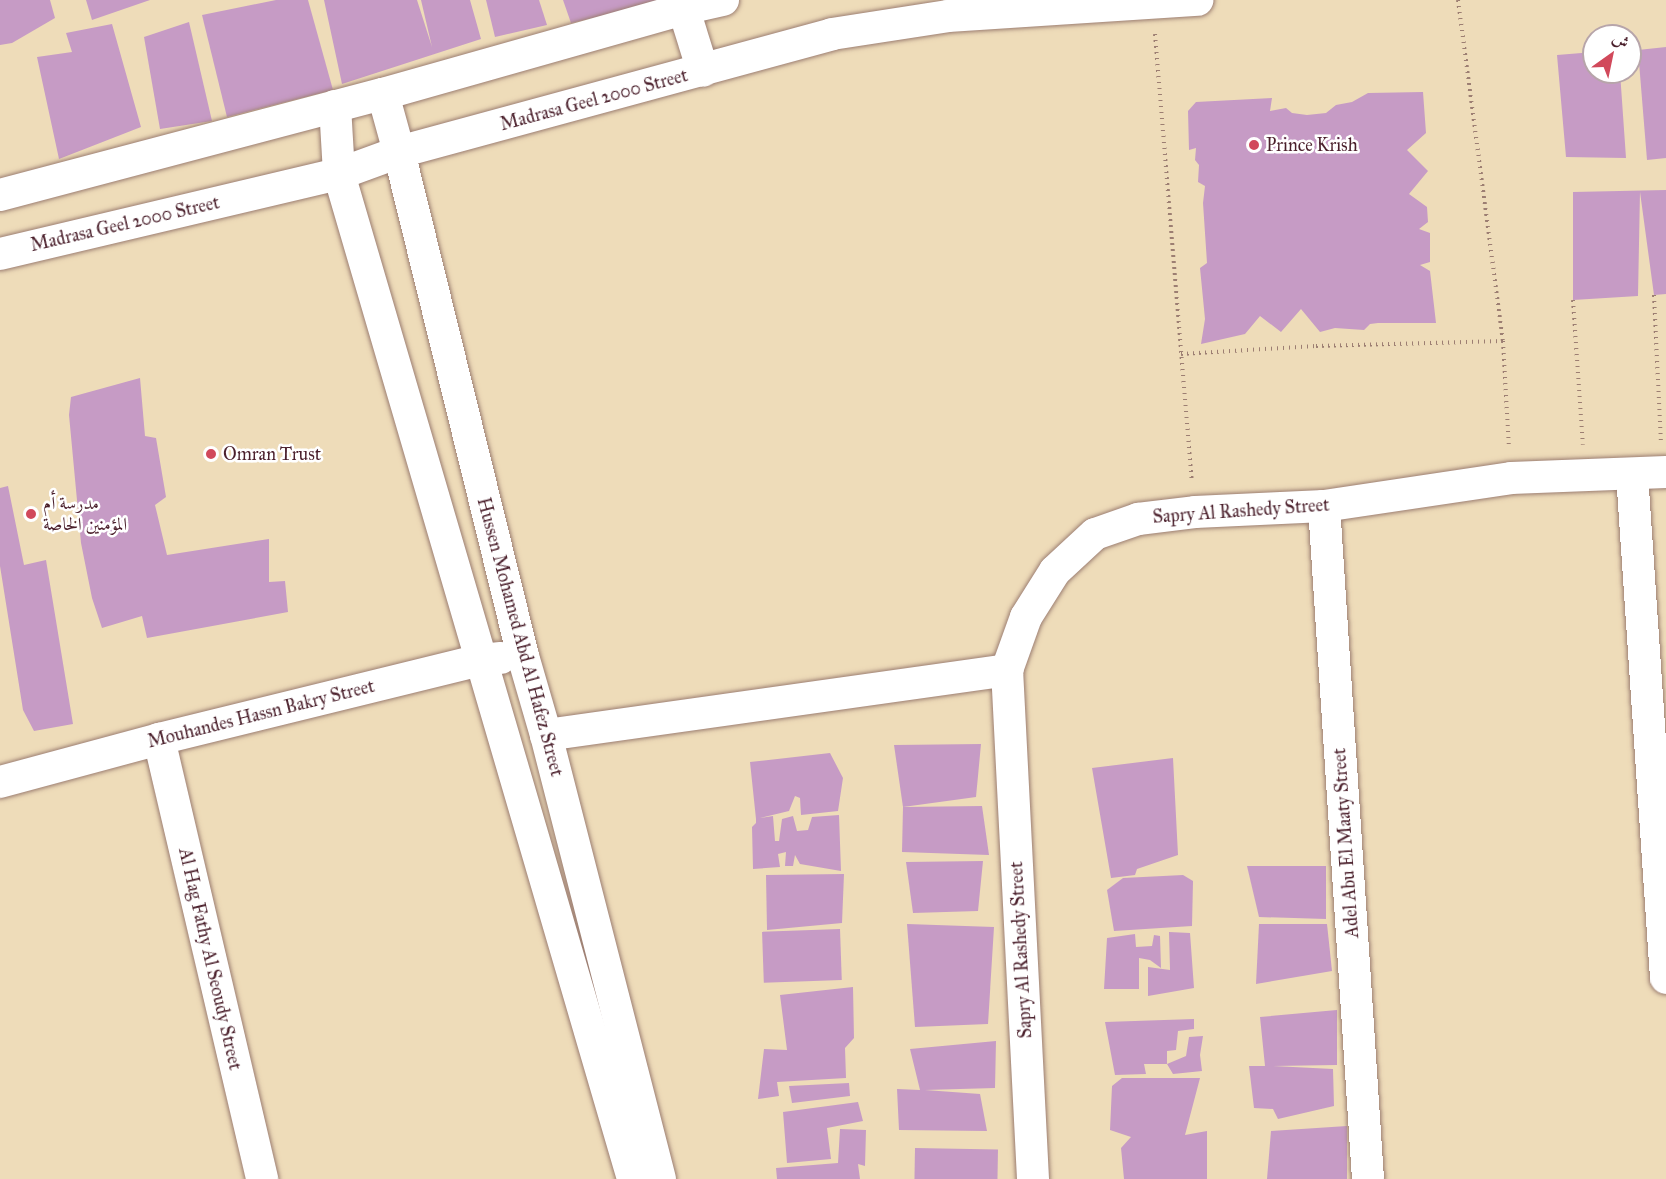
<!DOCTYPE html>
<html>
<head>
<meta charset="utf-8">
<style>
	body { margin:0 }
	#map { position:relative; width:1666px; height:1179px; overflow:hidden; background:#eedcb9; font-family:"IM FELL Great Primer",Amiri,serif }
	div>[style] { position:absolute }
	.building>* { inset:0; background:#c69bc5; transform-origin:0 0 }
	.path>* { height:4px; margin-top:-2px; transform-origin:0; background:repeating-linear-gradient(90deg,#9c7e72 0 1.5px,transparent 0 6px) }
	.roads { filter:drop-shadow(0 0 2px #9c7e72) drop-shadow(0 0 2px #9c7e72) }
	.minor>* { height:32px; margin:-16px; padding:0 16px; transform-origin:16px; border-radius:16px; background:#fff }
	.dots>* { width:16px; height:16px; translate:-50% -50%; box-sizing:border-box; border:3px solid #fff; border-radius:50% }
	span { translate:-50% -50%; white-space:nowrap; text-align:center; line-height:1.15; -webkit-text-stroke:5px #fff; paint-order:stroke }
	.street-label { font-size:18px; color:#4a1f2b }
	.poi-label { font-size:18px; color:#4a1f2b }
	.left { translate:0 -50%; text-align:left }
	.north { position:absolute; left:1582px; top:24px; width:60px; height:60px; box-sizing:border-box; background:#fff; border:2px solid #b7a5aa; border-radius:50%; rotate:33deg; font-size:16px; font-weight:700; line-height:24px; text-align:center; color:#4a1f2b }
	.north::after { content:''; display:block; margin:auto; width:21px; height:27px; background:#d1495b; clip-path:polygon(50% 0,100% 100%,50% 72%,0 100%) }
</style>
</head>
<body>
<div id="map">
	<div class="building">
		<i style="clip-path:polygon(0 0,50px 0,55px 18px,12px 43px,0 45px)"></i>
		<i style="clip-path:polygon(86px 0,150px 0,92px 20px)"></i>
		<i style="clip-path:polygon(276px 0,308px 0,333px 90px,227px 117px,202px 15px)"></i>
		<i style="clip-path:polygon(324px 0,417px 0,432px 47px,421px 0,470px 0,481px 39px,342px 84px)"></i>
		<i style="clip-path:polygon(486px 0,539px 0,547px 25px,495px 37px)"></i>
		<i style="clip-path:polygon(563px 0,667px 0,667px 1px,571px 23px)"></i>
		<i style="clip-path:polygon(189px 22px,212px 121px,160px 129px,144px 37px)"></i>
		<i style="clip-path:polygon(112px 24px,141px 127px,59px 159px,37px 57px,72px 52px,66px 33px)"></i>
		<i style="clip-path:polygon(1666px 47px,1666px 158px,1647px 160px,1638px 50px)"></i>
		<i style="clip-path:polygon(1594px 52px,1594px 72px,1620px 72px,1626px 158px,1566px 157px,1557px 55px)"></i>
		<i style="clip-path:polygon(1423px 92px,1426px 133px,1407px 150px,1428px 171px,1409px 194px,1427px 207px,1428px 222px,1419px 229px,1430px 233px,1430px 262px,1420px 265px,1430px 271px,1436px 323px,1378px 323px,1370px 324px,1364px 330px,1335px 328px,1320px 332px,1301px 309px,1281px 332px,1260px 316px,1245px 334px,1201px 344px,1205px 319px,1200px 268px,1207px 263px,1203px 203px,1205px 186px,1198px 182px,1199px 165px,1195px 160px,1196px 148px,1189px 150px,1188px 111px,1196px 102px,1272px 98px,1270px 111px,1286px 108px,1292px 113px,1307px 115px,1326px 113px,1336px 105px,1352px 102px,1368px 93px)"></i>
		<i style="clip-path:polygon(1666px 190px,1666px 294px,1654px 295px,1640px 192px,1638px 296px,1573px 300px,1573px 192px)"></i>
		<i style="clip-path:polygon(140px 378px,145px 436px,156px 438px,166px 497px,155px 505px,167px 555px,269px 539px,269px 582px,285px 581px,288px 612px,147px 638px,142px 616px,102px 628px,92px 598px,81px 543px,69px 415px,71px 397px)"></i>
		<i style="clip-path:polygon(8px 486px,24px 565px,46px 560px,73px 724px,34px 731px,23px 710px,0 566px,0 488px)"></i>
		<i style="clip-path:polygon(981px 744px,976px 797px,903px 807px,894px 745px)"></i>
		<i style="clip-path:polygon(830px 753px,843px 778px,838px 811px,801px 815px,800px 798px,795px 796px,789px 811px,760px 818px,773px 816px,775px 841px,779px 841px,782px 819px,793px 816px,797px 831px,808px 830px,812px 817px,839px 815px,841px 871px,800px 864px,795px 855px,793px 866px,785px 866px,786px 852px,778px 854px,780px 867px,753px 869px,752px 827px,756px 823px,756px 819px,750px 762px)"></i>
		<i style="clip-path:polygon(1173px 758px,1178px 855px,1137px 869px,1135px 875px,1111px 878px,1092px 768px)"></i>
		<i style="clip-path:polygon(982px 806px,989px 855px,902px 852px,903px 807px)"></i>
		<i style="clip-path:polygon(983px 861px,978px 911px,913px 913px,906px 862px)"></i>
		<i style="clip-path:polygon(1247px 866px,1326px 866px,1326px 919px,1259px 917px)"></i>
		<i style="clip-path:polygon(844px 874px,842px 923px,767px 930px,766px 875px)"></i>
		<i style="clip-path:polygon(1183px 875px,1193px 881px,1192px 926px,1114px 931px,1107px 890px,1123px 878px)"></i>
		<i style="clip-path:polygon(907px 924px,994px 927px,988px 1024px,915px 1027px)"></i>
		<i style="clip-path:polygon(1259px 924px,1327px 924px,1332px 971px,1256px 984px)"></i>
		<i style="left:840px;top:929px;width:51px;height:78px;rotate:88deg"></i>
		<i style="clip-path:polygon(1169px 932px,1190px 933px,1194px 988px,1148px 996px,1148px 967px,1170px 970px)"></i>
		<i style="clip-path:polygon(1135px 934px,1136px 947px,1152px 946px,1154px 935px,1160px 936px,1161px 968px,1150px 960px,1139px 958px,1139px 989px,1104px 989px,1107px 938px)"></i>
		<i style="clip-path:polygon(853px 987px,854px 1038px,845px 1048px,846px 1078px,777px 1082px,779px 1096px,758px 1099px,764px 1049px,787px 1050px,780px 995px)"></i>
		<i style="clip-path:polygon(1337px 1010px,1337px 1065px,1273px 1066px,1333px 1069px,1334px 1106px,1278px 1119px,1273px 1109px,1254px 1108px,1249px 1066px,1265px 1066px,1260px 1017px)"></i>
		<i style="clip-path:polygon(1194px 1019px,1194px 1029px,1178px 1031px,1176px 1050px,1167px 1051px,1167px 1064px,1144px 1064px,1146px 1074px,1115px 1075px,1105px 1022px)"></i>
		<i style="clip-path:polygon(1203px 1036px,1200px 1055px,1202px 1071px,1173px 1074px,1167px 1064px,1186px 1056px,1189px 1037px)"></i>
		<i style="clip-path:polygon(996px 1041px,995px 1088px,925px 1090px,980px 1094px,987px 1131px,899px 1130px,897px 1089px,920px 1090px,910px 1049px)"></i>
		<i style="clip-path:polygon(1122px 1078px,1200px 1078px,1185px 1135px,1207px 1131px,1207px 1179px,1124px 1179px,1121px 1148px,1131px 1137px,1110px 1130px,1112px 1086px)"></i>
		<i style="clip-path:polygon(849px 1083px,850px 1096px,792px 1103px,789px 1086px)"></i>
		<i style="clip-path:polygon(858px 1102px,863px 1121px,827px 1128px,831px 1159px,787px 1163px,783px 1112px)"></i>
		<i style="clip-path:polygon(1347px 1126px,1347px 1179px,1267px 1179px,1271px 1131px)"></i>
		<i style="clip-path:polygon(840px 1129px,866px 1130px,865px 1166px,858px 1164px,860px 1179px,777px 1179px,776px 1168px,838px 1163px)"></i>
		<i style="left:915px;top:1148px;width:83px;height:31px;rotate:1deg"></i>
	</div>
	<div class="path">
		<i style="left:1458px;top:0;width:344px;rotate:82.5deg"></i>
		<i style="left:1503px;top:341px;width:106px;rotate:86.8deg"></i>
		<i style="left:1155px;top:34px;width:449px;rotate:85.3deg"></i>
		<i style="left:1654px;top:295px;width:146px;rotate:87.3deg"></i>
		<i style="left:1573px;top:300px;width:145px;rotate:86.1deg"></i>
		<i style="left:1181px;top:354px;width:135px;rotate:-3.4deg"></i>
		<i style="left:1316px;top:346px;width:187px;rotate:-1.5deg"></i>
	</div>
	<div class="roads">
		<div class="minor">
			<i style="left:681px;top:0;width:74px;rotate:72.8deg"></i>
			<i style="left:383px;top:94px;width:60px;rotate:74.6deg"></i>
			<i style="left:399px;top:152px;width:519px;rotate:76.18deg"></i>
			<i style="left:523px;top:656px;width:82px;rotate:73.8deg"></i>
			<i style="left:546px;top:735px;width:458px;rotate:75.6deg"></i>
			<i style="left:335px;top:106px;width:68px;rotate:86.6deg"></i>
			<i style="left:339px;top:174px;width:1047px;rotate:73.69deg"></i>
			<i style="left:0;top:195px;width:396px;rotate:-14.8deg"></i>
			<i style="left:383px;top:94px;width:312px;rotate:-15.8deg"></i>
			<i style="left:683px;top:9px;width:41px;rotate:-12.7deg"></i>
			<i style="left:0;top:254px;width:348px;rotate:-13.3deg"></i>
			<i style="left:339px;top:174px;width:64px;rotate:-20.1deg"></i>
			<i style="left:399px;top:152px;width:449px;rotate:-15.2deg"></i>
			<i style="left:832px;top:34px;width:117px;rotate:-8.8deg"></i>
			<i style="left:948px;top:16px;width:250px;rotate:-3.7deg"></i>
			<i style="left:1632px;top:474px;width:505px;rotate:86.14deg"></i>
			<i style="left:1324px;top:506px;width:674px;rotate:86.26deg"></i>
			<i style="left:546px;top:735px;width:466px;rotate:-8deg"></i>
			<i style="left:159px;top:739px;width:452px;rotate:76.8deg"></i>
			<i style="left:0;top:782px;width:165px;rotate:-15.1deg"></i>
			<i style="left:159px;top:739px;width:332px;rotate:-13.8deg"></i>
			<i style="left:481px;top:660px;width:20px;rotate:-6deg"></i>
			<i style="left:1033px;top:1179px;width:510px;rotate:-92.92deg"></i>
			<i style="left:1007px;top:670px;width:56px;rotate:-70.3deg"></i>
			<i style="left:1026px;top:617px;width:54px;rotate:-57.8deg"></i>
			<i style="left:1055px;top:571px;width:54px;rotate:-42.8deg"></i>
			<i style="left:1095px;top:534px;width:46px;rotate:-19.2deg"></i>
			<i style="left:1138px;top:519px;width:57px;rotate:-7deg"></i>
			<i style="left:1195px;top:512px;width:129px;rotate:-2.7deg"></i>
			<i style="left:1324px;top:506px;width:189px;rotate:-8.5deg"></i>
			<i style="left:1511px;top:478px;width:155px;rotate:-2.2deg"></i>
		</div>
	</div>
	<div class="dots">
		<i style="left:1254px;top:145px;background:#d1495b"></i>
		<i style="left:211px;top:454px;background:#d1495b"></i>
		<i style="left:31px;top:514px;background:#d1495b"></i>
	</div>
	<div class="street-label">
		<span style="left:594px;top:100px;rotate:-15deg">Madrasa Geel 2000 Street</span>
		<span style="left:125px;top:224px;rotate:-13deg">Madrasa Geel 2000 Street</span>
		<span style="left:1241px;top:511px;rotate:-4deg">Sapry Al Rashedy Street</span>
		<span style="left:520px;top:637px;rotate:75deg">Hussen Mohamed Abd Al Hafez Street</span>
		<span style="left:261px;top:714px;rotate:-14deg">Mouhandes Hassn Bakry Street</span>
		<span style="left:1346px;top:843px;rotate:-94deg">Adel Abu El Maaty Street</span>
		<span style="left:1021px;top:950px;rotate:-93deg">Sapry Al Rashedy Street</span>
		<span style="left:210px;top:959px;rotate:77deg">Al Hag Fathy Al Seoudy Street</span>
	</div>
	<div class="poi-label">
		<span class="left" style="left:1266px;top:145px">Prince Krish</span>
		<span class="left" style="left:223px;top:454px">Omran Trust</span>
		<span class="left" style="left:43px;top:514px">مدرسة أم<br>المؤمنين الخاصة</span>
	</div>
	<div class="north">ش</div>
</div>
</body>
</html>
